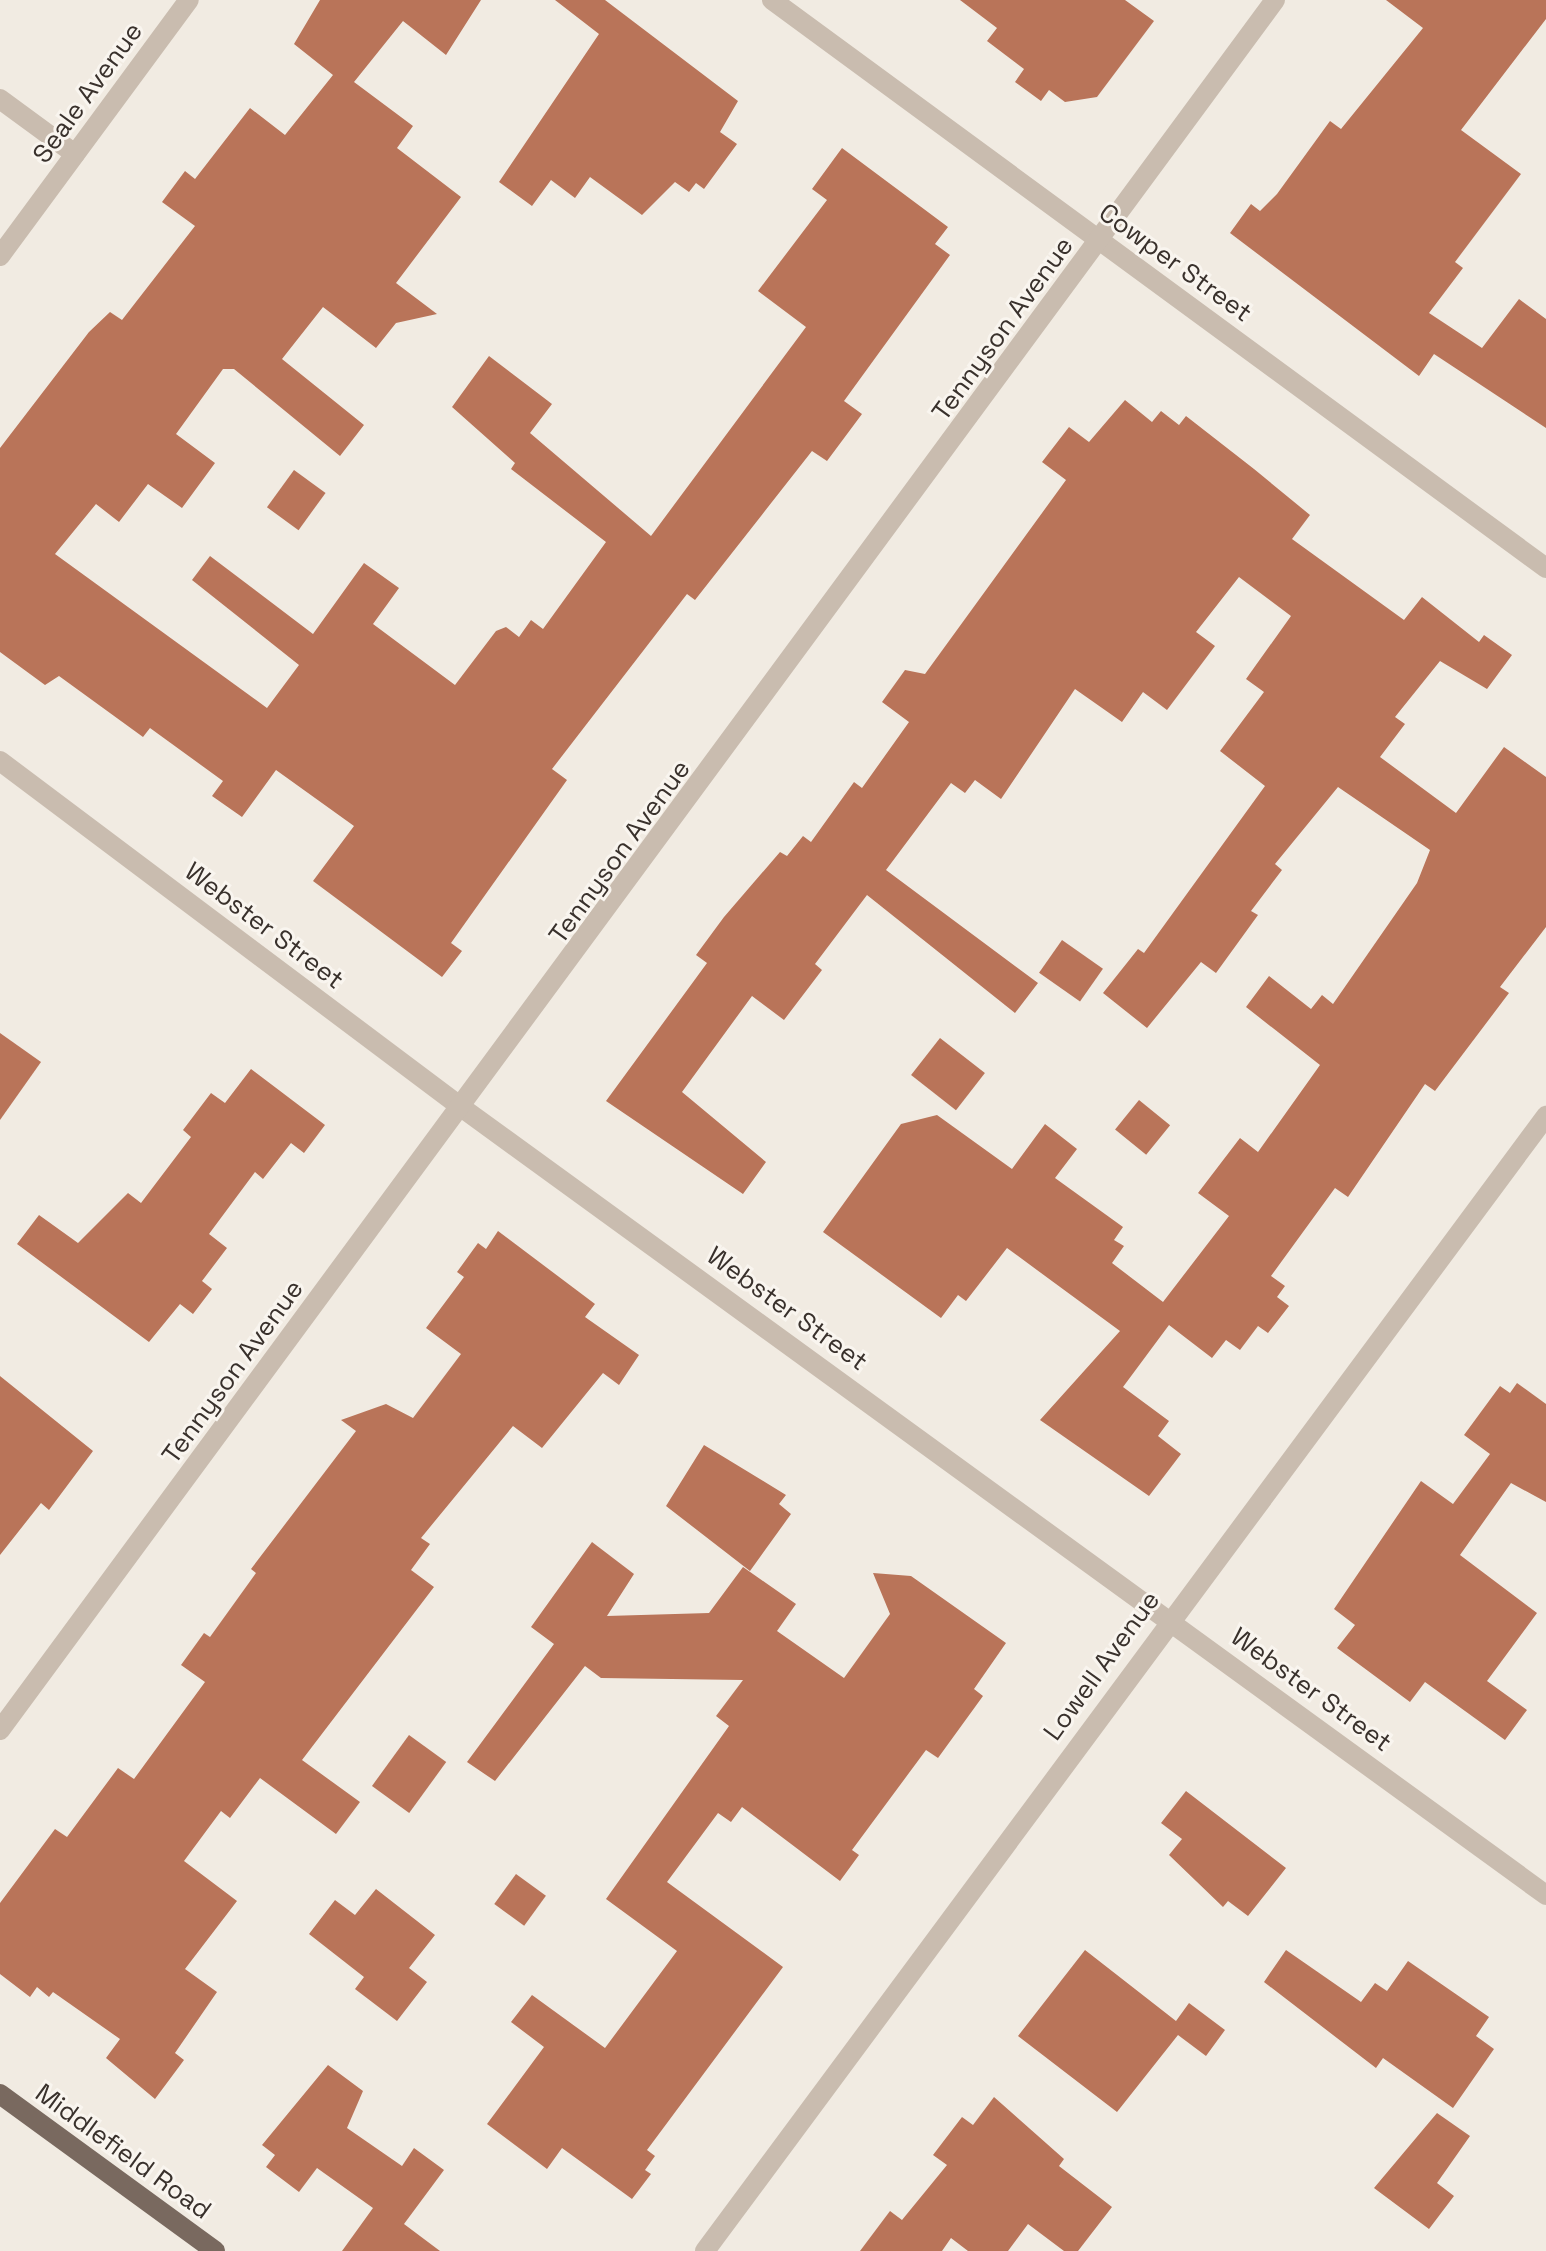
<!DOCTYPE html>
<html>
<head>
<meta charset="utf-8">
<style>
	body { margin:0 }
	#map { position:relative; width:1546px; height:2251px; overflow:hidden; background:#f1ebe2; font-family:"Space Grotesk",sans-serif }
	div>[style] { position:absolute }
	.building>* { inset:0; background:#b97459; transform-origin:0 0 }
	.minor>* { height:20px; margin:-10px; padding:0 10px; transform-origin:10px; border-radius:10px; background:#c9bcaf }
	.major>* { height:20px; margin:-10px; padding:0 10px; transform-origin:10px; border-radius:10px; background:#79695f }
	span { translate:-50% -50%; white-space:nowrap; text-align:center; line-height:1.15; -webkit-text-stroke:6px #f9f5ef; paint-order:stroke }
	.street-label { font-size:26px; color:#39312c }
</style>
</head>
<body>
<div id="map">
	<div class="building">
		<i style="clip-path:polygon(320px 0,481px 0,446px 55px,403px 21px,354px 82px,413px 126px,397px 148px,461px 197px,396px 283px,437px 314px,396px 323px,376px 348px,323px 307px,282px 359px,364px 425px,340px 456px,234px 369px,223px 369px,176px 434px,215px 463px,182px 508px,148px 484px,119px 522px,96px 504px,55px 554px,267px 708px,299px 665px,192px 580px,210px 556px,313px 634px,364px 563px,399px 588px,373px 624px,455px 685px,496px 631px,506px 627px,519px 637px,531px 620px,543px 629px,606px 542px,511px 469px,515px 463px,452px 407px,489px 356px,552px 404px,530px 433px,651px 536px,806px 327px,758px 291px,827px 200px,812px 189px,842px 148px,948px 227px,935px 244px,950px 255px,844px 401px,862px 414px,827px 461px,812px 451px,695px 600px,687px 594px,552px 769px,567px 780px,451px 943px,462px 951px,442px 977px,313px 881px,354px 826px,276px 770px,242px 817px,212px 796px,223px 781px,150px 728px,143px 737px,59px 676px,45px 685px,0 652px,0 448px,89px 332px,110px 312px,122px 320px,195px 226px,162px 202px,185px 171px,195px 179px,250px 108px,285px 135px,333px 75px,294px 44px)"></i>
		<i style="clip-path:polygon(555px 0,605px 0,738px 101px,720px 132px,737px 144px,704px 189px,696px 183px,689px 192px,675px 182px,642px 215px,590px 177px,575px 198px,551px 180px,532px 206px,499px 182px,599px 34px)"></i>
		<i style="clip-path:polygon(960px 0,1125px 0,1154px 21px,1097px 97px,1065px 102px,1049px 90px,1041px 101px,1015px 82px,1024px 69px,987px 41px,997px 28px)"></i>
		<i style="clip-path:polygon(1386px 0,1546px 0,1546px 19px,1461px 130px,1521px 174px,1455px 262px,1463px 268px,1429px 313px,1482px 348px,1519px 299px,1546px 319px,1546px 428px,1434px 354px,1419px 376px,1230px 233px,1251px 204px,1260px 211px,1277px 194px,1330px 121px,1341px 129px,1423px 28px)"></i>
		<i style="clip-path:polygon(1125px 400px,1152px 422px,1161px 411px,1179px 425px,1186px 416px,1254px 469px,1310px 515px,1292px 539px,1404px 620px,1422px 597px,1479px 642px,1484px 635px,1512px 655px,1487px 689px,1440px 661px,1395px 717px,1405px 724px,1380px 757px,1456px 813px,1504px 747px,1546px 777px,1546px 927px,1500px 987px,1509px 993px,1435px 1091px,1425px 1084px,1348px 1197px,1335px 1188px,1271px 1276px,1285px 1286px,1277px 1297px,1289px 1306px,1268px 1333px,1258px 1326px,1240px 1350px,1226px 1340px,1212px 1358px,1169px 1325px,1123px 1387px,1169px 1421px,1158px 1436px,1181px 1454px,1149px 1496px,1040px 1420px,1120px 1331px,1007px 1248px,966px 1301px,958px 1295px,941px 1318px,823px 1232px,901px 1124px,937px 1115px,1012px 1169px,1045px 1124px,1077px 1149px,1055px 1178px,1123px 1227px,1114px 1240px,1124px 1246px,1112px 1263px,1163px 1302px,1229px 1216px,1198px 1193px,1240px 1138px,1258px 1152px,1320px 1065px,1246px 1007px,1269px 976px,1311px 1009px,1322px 995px,1333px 1004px,1417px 883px,1430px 850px,1338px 787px,1275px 864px,1282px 870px,1251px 911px,1258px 915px,1216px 973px,1201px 962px,1147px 1028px,1103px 993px,1138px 949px,1144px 953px,1265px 786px,1220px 751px,1264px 692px,1246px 679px,1291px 616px,1239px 577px,1196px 632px,1215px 646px,1167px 710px,1143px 692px,1122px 722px,1075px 689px,1001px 799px,975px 780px,965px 793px,951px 783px,886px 870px,1038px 983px,1015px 1013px,867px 895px,815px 964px,822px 970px,784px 1020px,752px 996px,682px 1092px,766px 1162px,743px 1194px,606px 1101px,707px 963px,696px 955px,724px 917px,780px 852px,787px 856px,803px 836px,811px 842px,854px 782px,862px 788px,909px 722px,882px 702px,905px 670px,925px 674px,1066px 480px,1042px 462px,1069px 427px,1089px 442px)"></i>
		<i style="left:294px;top:470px;width:39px;height:46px;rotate:36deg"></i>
		<i style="left:1062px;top:940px;width:50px;height:40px;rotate:35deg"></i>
		<i style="clip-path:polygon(0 1033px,41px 1062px,0 1120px)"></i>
		<i style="left:940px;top:1038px;width:57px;height:47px;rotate:38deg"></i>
		<i style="clip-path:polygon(251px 1069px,325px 1125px,304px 1153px,291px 1143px,263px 1179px,255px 1172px,209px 1234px,227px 1248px,202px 1281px,212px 1289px,193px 1314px,180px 1304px,149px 1342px,17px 1244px,39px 1215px,78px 1243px,128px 1193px,141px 1203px,191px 1137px,183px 1130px,211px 1093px,225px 1103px)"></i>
		<i style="left:1139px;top:1100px;width:40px;height:38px;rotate:39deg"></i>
		<i style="clip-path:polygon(498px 1231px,595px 1304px,585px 1317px,639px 1355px,619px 1385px,603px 1373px,542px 1448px,513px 1426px,421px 1538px,430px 1544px,411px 1570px,434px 1587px,302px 1760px,360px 1802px,336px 1834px,260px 1778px,230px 1818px,221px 1811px,184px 1861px,237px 1901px,185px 1969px,217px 1992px,175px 2053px,184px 2060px,155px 2099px,106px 2058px,120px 2039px,53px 1992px,49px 1997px,37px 1987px,30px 1997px,0 1974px,0 1903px,55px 1829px,67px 1837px,118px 1768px,134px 1779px,205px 1682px,181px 1665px,204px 1633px,210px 1637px,256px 1573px,251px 1569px,356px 1431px,341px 1420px,386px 1404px,413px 1418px,461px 1354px,426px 1328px,464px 1277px,457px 1272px,478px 1243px,486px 1249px)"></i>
		<i style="clip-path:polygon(0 1376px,93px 1451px,49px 1510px,41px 1503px,0 1555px)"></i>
		<i style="clip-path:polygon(1517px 1383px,1546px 1404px,1546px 1502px,1511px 1483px,1460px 1555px,1537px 1613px,1487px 1681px,1527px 1710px,1505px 1740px,1425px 1682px,1410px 1702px,1337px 1648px,1355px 1625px,1334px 1609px,1421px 1481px,1453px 1504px,1490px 1454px,1464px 1435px,1500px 1386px,1510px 1393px)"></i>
		<i style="clip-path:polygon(704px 1445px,786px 1495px,779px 1504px,791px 1514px,750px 1571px,666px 1506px)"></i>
		<i style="clip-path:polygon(592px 1542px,634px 1574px,607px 1616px,709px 1613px,743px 1567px,796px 1604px,777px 1631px,844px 1678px,890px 1614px,873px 1573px,911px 1576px,1006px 1643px,974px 1689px,983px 1696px,938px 1758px,926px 1750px,852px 1850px,859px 1855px,840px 1881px,742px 1807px,731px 1822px,718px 1813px,667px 1882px,783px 1967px,647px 2150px,655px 2156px,645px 2170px,651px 2174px,632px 2199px,562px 2148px,547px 2169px,487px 2124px,544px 2047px,511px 2022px,532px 1995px,605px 2048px,677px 1951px,606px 1899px,729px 1726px,716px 1716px,743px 1680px,601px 1678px,585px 1666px,495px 1781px,467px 1762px,554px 1644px,531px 1627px)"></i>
		<i style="left:409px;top:1735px;width:46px;height:63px;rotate:36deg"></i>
		<i style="clip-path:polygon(1186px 1791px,1286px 1868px,1248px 1916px,1228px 1901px,1223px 1907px,1169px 1855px,1182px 1839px,1161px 1823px)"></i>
		<i style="left:516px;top:1874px;width:37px;height:37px;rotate:36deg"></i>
		<i style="clip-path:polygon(376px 1889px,435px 1935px,409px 1968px,427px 1982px,397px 2021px,355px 1989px,364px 1977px,309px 1934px,335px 1900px,355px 1915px)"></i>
		<i style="clip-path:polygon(1085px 1950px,1176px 2021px,1189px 2003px,1225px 2030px,1206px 2056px,1178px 2035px,1117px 2112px,1018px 2036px)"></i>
		<i style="clip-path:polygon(1286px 1950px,1361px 2002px,1375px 1983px,1387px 1991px,1408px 1961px,1489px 2017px,1476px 2036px,1494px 2049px,1453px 2108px,1383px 2058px,1376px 2068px,1264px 1982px)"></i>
		<i style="clip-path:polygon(328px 2065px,363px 2091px,347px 2128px,402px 2166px,414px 2148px,444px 2170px,404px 2224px,440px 2251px,342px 2251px,373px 2208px,317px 2168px,299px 2192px,266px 2167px,275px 2155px,262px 2145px)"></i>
		<i style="clip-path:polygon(994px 2097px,1064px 2159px,1059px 2166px,1112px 2207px,1078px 2251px,1064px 2251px,1028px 2224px,1008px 2251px,968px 2251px,951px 2238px,942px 2251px,860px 2251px,890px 2211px,902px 2220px,947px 2165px,933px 2155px,962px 2117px,973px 2125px)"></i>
		<i style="clip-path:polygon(1437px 2113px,1470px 2136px,1437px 2183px,1454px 2196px,1429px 2229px,1374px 2188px)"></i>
	</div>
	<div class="minor">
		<i style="left:772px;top:0;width:960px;rotate:36.27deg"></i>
		<i style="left:0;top:99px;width:93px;rotate:36.3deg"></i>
		<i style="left:0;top:256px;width:318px;rotate:-53.6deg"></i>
		<i style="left:0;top:761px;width:576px;rotate:36.89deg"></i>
		<i style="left:461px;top:1107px;width:1341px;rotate:35.99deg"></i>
		<i style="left:0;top:1730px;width:2149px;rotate:-53.61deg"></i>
		<i style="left:705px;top:2251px;width:1413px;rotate:-53.46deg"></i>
	</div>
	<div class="major">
		<i style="left:0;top:2094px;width:266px;rotate:36.1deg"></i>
	</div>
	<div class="street-label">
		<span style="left:88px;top:93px;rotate:-54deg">Seale Avenue</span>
		<span style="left:1175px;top:263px;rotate:36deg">Cowper Street</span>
		<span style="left:1003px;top:329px;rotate:-54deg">Tennyson Avenue</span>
		<span style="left:620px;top:852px;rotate:-54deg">Tennyson Avenue</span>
		<span style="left:264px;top:926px;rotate:37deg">Webster Street</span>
		<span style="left:787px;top:1309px;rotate:36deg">Webster Street</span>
		<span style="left:233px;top:1372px;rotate:-54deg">Tennyson Avenue</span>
		<span style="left:1102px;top:1666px;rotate:-54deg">Lowell Avenue</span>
		<span style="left:1311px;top:1690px;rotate:36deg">Webster Street</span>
		<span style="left:123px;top:2152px;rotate:36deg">Middlefield Road</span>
	</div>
</div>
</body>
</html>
